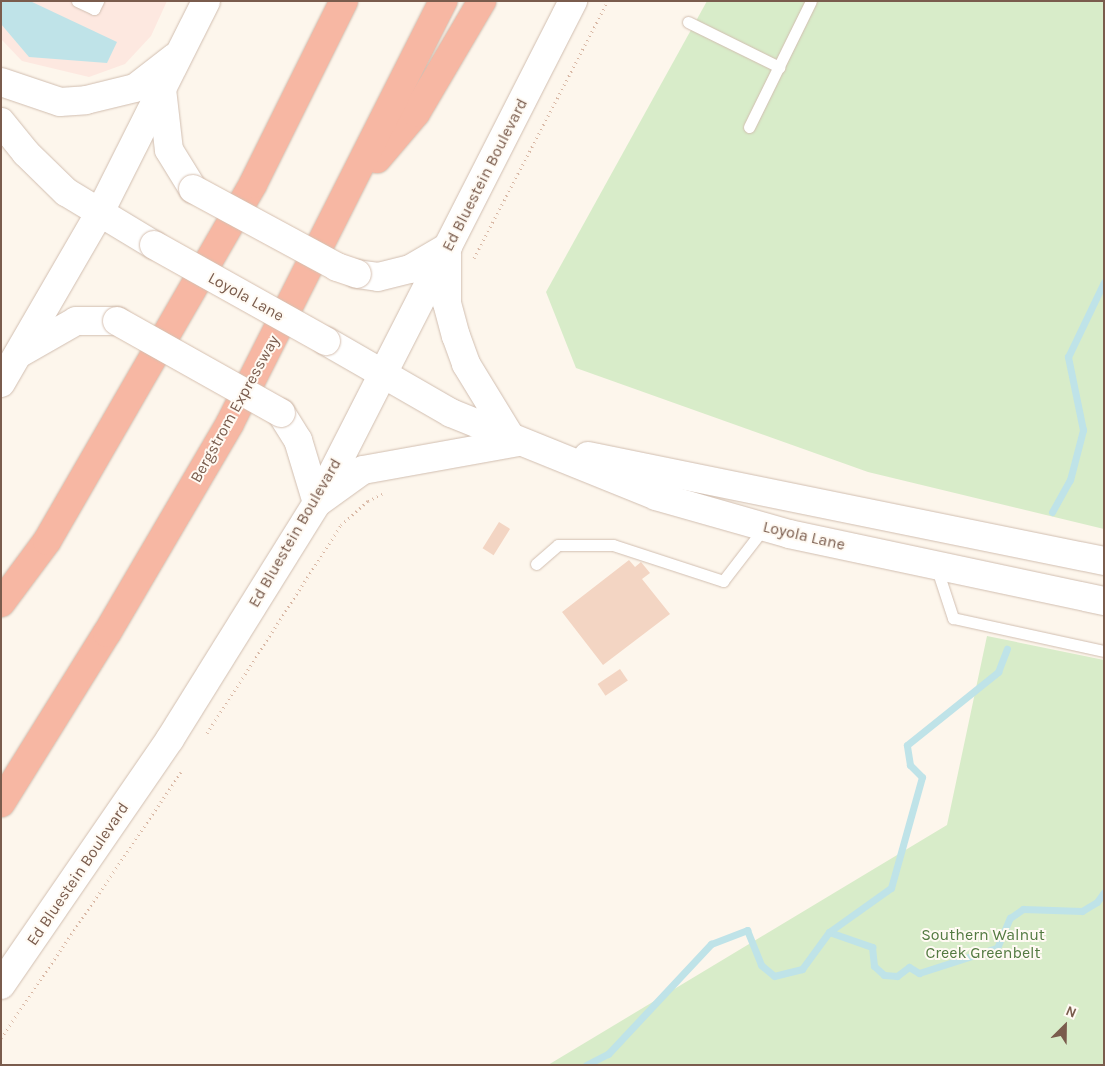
<!DOCTYPE html>
<html>
<head>
<meta charset="utf-8">
<style>
	body { margin:0 }
	#map { position:relative; width:1105px; height:1066px; overflow:hidden; background:#fdf6ec; font-family:Karla,sans-serif }
	div>[style] { position:absolute }
	.commercial>* { inset:0; background:#fde8e0 }
	.green>* { inset:0; background:#d8ecc9 }
	.water>* { inset:0; background:#bfe3e8 }
	.stream>* { height:7px; margin:-3.5px; padding:0 3.5px; transform-origin:3.5px; border-radius:3.5px; background:#bfe3e8 }
	.building>* { inset:0; background:#f3d5c3; transform-origin:0 0 }
	.path>* { height:3px; margin-top:-1.5px; transform-origin:0; background:repeating-linear-gradient(90deg,#d9b8a5 0 1px,transparent 0 5px) }
	.roads { filter:drop-shadow(0 0 1px #d1beb0) drop-shadow(0 0 1px #d1beb0) }
	.lane>* { height:11px; margin:-5.5px; padding:0 5.5px; transform-origin:5.5px; border-radius:5.5px; background:#fff }
	.secondary>* { height:28px; margin:-14px; padding:0 14px; transform-origin:14px; border-radius:14px; background:#fff }
	.highway>* { height:28px; margin:-14px; padding:0 14px; transform-origin:14px; border-radius:14px; background:#f7b7a3 }
	.bridges { filter:drop-shadow(0 0 1px #d6c0b0) drop-shadow(0 0 1px #d6c0b0) }
	.secondary-bridge>* { height:28px; margin:-14px; padding:0 14px; transform-origin:14px; border-radius:14px; background:#fff }
	span { translate:-50% -50%; white-space:nowrap; text-align:center; line-height:1.15; -webkit-text-stroke:4px #fffaf3; paint-order:stroke }
	.street-label { font-size:16px; color:#7a5c4d }
	.park-label { font-size:16px; color:#537a41 }
	.frame { position:absolute; inset:0; border:2px solid #7a5c4d; pointer-events:none }
	.north { position:absolute; left:1040px; top:1001px; width:50px; height:50px; -webkit-text-stroke:4px #fffaf3; paint-order:stroke; rotate:23deg; font-size:14px; font-weight:700; line-height:20px; text-align:center; color:#7a5c4d }
	.north::after { content:''; display:block; margin:auto; width:18px; height:22px; background:#7a5c4d; clip-path:polygon(50% 0,100% 100%,50% 72%,0 100%) }
</style>
</head>
<body>
<div id="map">
	<div class="commercial">
		<i style="clip-path:polygon(1px 1px,167px 1px,151px 36px,125px 64px,89px 77px,22px 61px,1px 39px)"></i>
	</div>
	<div class="green">
		<i style="clip-path:polygon(707px 1px,1104px 1px,1104px 529px,868px 472px,576px 368px,546px 292px)"></i>
		<i style="clip-path:polygon(987px 636px,1104px 660px,1104px 1065px,548px 1065px,947px 825px)"></i>
	</div>
	<div class="water">
		<i style="clip-path:polygon(1px 1px,30px 1px,117px 42px,107px 63px,29px 57px,1px 24px)"></i>
	</div>
	<div class="stream">
		<i style="left:1052px;top:512px;width:37px;rotate:-61deg"></i>
		<i style="left:1070px;top:480px;width:52px;rotate:-75.4deg"></i>
		<i style="left:1083px;top:430px;width:75px;rotate:-101.6deg"></i>
		<i style="left:1068px;top:357px;width:83px;rotate:-64.4deg"></i>
		<i style="left:829px;top:932px;width:46px;rotate:19.2deg"></i>
		<i style="left:872px;top:947px;width:19px;rotate:84deg"></i>
		<i style="left:874px;top:966px;width:13px;rotate:42deg"></i>
		<i style="left:884px;top:975px;width:13px;rotate:4deg"></i>
		<i style="left:897px;top:976px;width:15px;rotate:-37deg"></i>
		<i style="left:909px;top:967px;width:12px;rotate:31deg"></i>
		<i style="left:919px;top:973px;width:82px;rotate:-17.8deg"></i>
		<i style="left:997px;top:948px;width:33px;rotate:-67deg"></i>
		<i style="left:1010px;top:918px;width:16px;rotate:-35deg"></i>
		<i style="left:1023px;top:909px;width:59px;rotate:1.9deg"></i>
		<i style="left:1082px;top:911px;width:17px;rotate:-31deg"></i>
		<i style="left:1097px;top:902px;width:12px;rotate:-55deg"></i>
		<i style="left:586px;top:1065px;width:25px;rotate:-27deg"></i>
		<i style="left:608px;top:1054px;width:151px;rotate:-46.9deg"></i>
		<i style="left:711px;top:944px;width:39px;rotate:-21deg"></i>
		<i style="left:747px;top:930px;width:38px;rotate:68deg"></i>
		<i style="left:761px;top:965px;width:17px;rotate:40deg"></i>
		<i style="left:774px;top:976px;width:29px;rotate:-14deg"></i>
		<i style="left:802px;top:969px;width:46px;rotate:-53.9deg"></i>
		<i style="left:829px;top:932px;width:76px;rotate:-35.4deg"></i>
		<i style="left:891px;top:888px;width:115px;rotate:-74.4deg"></i>
		<i style="left:922px;top:777px;width:17px;rotate:-135deg"></i>
		<i style="left:910px;top:765px;width:20px;rotate:-99deg"></i>
		<i style="left:907px;top:745px;width:117px;rotate:-38.7deg"></i>
		<i style="left:998px;top:672px;width:25px;rotate:-69deg"></i>
	</div>
	<div class="building">
		<i style="left:499px;top:522px;width:13px;height:31px;rotate:32deg"></i>
		<i style="clip-path:polygon(629px 560px,635px 567px,641px 562px,650px 573px,642px 579px,670px 614px,603px 665px,562px 612px)"></i>
		<i style="left:620px;top:669px;width:14px;height:27px;rotate:56deg"></i>
	</div>
	<div class="path">
		<i style="left:474px;top:258px;width:290px;rotate:-62.5deg"></i>
		<i style="left:207px;top:733px;width:247px;rotate:-57.2deg"></i>
		<i style="left:341px;top:525px;width:36px;rotate:-42deg"></i>
		<i style="left:368px;top:501px;width:16px;rotate:-27deg"></i>
		<i style="left:1px;top:1038px;width:321px;rotate:-55.9deg"></i>
	</div>
	<div class="roads">
		<div class="lane">
			<i style="left:77px;top:1px;width:19px;rotate:25deg"></i>
			<i style="left:94px;top:9px;width:9px;rotate:-63deg"></i>
			<i style="left:688px;top:22px;width:102px;rotate:26.3deg"></i>
			<i style="left:749px;top:127px;width:140px;rotate:-63.8deg"></i>
			<i style="left:536px;top:564px;width:29px;rotate:-41deg"></i>
			<i style="left:558px;top:545px;width:55px"></i>
			<i style="left:613px;top:545px;width:116px;rotate:18.1deg"></i>
			<i style="left:723px;top:581px;width:67px;rotate:-52.3deg"></i>
			<i style="left:936px;top:566px;width:55px;rotate:71.9deg"></i>
			<i style="left:953px;top:618px;width:155px;rotate:12.3deg"></i>
		</div>
		<div class="secondary">
			<i style="left:1px;top:82px;width:62px;rotate:18.7deg"></i>
			<i style="left:60px;top:102px;width:26px;rotate:-4deg"></i>
			<i style="left:86px;top:100px;width:50px;rotate:-13.8deg"></i>
			<i style="left:135px;top:88px;width:51px;rotate:-37.8deg"></i>
			<i style="left:162px;top:89px;width:61px;rotate:83.5deg"></i>
			<i style="left:169px;top:150px;width:46px;rotate:58.4deg"></i>
			<i style="left:1px;top:122px;width:40px;rotate:51deg"></i>
			<i style="left:26px;top:153px;width:56px;rotate:44.3deg"></i>
			<i style="left:66px;top:192px;width:103px;rotate:31.1deg"></i>
			<i style="left:447px;top:254px;width:49px;rotate:90deg"></i>
			<i style="left:447px;top:303px;width:34px;rotate:75deg"></i>
			<i style="left:456px;top:336px;width:30px;rotate:70deg"></i>
			<i style="left:466px;top:364px;width:90px;rotate:58.6deg"></i>
			<i style="left:357px;top:274px;width:21px;rotate:8deg"></i>
			<i style="left:378px;top:277px;width:33px;rotate:-14deg"></i>
			<i style="left:410px;top:269px;width:44px;rotate:-30.1deg"></i>
			<i style="left:326px;top:341px;width:144px;rotate:29.9deg"></i>
			<i style="left:451px;top:413px;width:221px;rotate:22deg"></i>
			<i style="left:656px;top:496px;width:138px;rotate:15.9deg"></i>
			<i style="left:789px;top:534px;width:322px;rotate:12deg"></i>
			<i style="left:20px;top:353px;width:64px;rotate:-29.7deg"></i>
			<i style="left:76px;top:321px;width:41px"></i>
			<i style="left:1px;top:383px;width:195px;rotate:-59.9deg"></i>
			<i style="left:99px;top:214px;width:238px;rotate:-63.3deg"></i>
			<i style="left:281px;top:413px;width:32px;rotate:58deg"></i>
			<i style="left:298px;top:440px;width:66px;rotate:73.2deg"></i>
			<i style="left:588px;top:456px;width:527px;rotate:11.5deg"></i>
			<i style="left:320px;top:501px;width:53px;rotate:-35.8deg"></i>
			<i style="left:363px;top:470px;width:158px;rotate:-10.2deg"></i>
			<i style="left:1px;top:985px;width:298px;rotate:-55.5deg"></i>
			<i style="left:170px;top:739px;width:278px;rotate:-58.1deg"></i>
			<i style="left:317px;top:503px;width:564px;rotate:-62.98deg"></i>
		</div>
		<div class="highway">
			<i style="left:377px;top:159px;width:60px;rotate:-49.7deg"></i>
			<i style="left:416px;top:113px;width:130px;rotate:-59.5deg"></i>
			<i style="left:1px;top:603px;width:77px;rotate:-53.4deg"></i>
			<i style="left:47px;top:541px;width:412px;rotate:-60deg"></i>
			<i style="left:253px;top:184px;width:204px;rotate:-63.6deg"></i>
			<i style="left:1px;top:803px;width:200px;rotate:-58.1deg"></i>
			<i style="left:107px;top:633px;width:243px;rotate:-59.6deg"></i>
			<i style="left:230px;top:423px;width:473px;rotate:-63.2deg"></i>
		</div>
	</div>
	<div class="bridges">
		<div class="secondary-bridge">
			<i style="left:193px;top:189px;width:164px;rotate:28.4deg"></i>
			<i style="left:337px;top:267px;width:21px;rotate:19deg"></i>
			<i style="left:154px;top:245px;width:197px;rotate:29.2deg"></i>
			<i style="left:117px;top:321px;width:188px;rotate:29.3deg"></i>
		</div>
	</div>
	<div class="street-label">
		<span style="left:485px;top:175px;rotate:-63deg">Ed Bluestein Boulevard</span>
		<span style="left:246px;top:297px;rotate:29deg">Loyola Lane</span>
		<span style="left:235px;top:409px;rotate:-61deg">Bergstrom Expressway</span>
		<span style="left:295px;top:533px;rotate:-60deg">Ed Bluestein Boulevard</span>
		<span style="left:804px;top:536px;rotate:13deg">Loyola Lane</span>
		<span style="left:78px;top:874px;rotate:-56deg">Ed Bluestein Boulevard</span>
	</div>
	<div class="park-label">
		<span style="left:983px;top:944px">Southern Walnut<br>Creek Greenbelt</span>
	</div>
	<div class="frame"></div>
	<div class="north">N</div>
</div>
</body>
</html>
